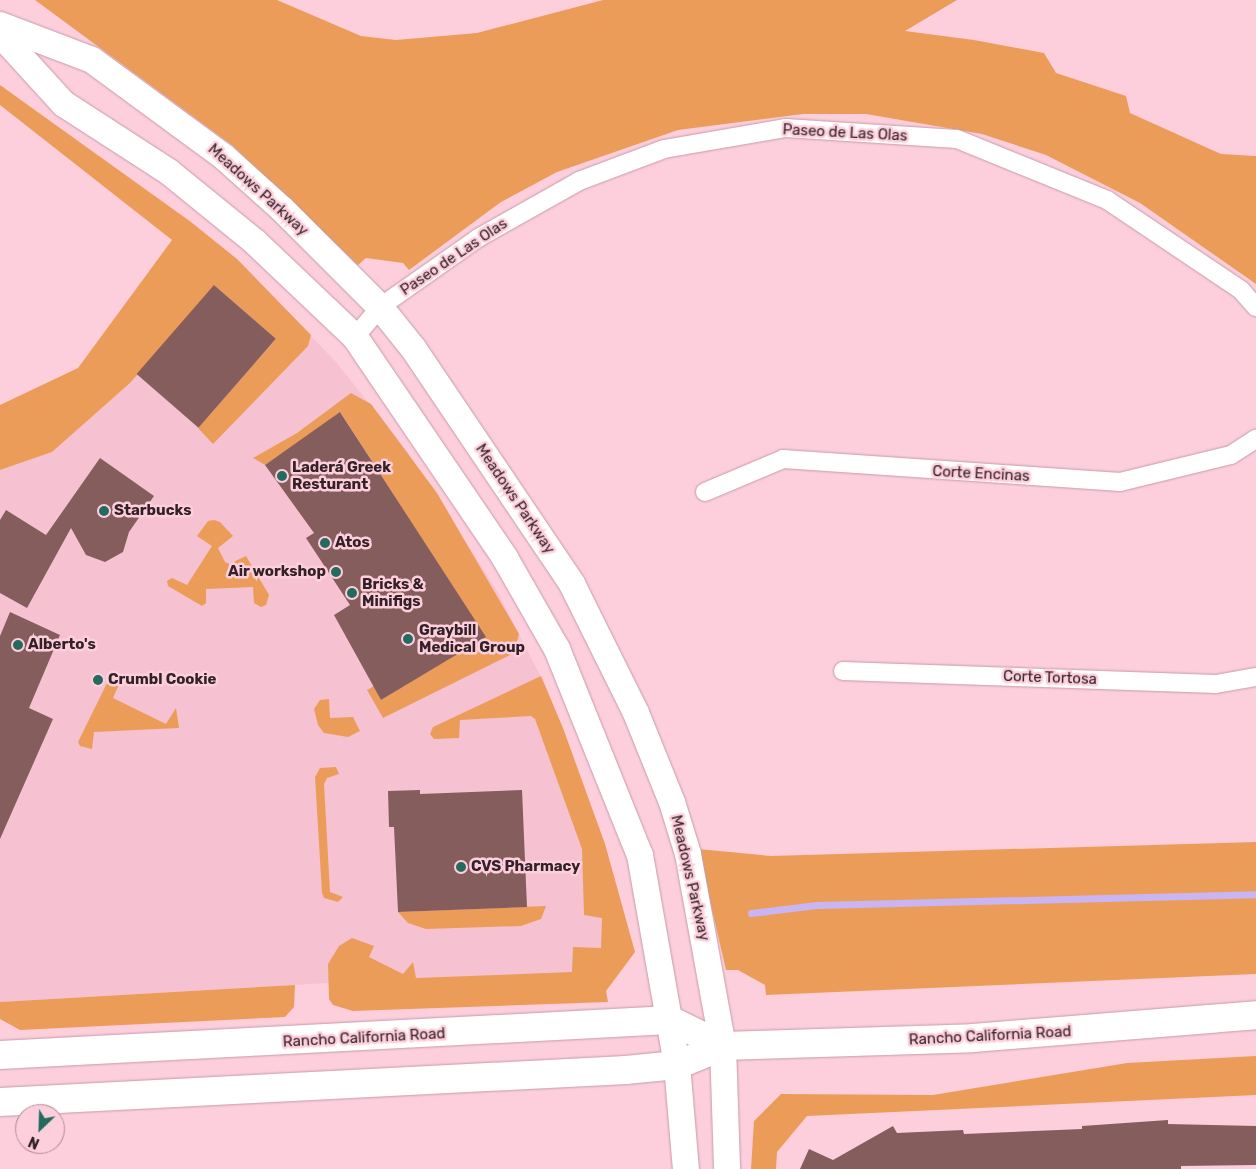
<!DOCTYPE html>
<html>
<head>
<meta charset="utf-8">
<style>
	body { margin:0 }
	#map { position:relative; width:1256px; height:1169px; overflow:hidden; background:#fdcfdc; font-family:Rubik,sans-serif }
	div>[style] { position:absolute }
	.built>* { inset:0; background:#f6c1d1 }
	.green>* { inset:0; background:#ec9c59 }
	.stream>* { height:7px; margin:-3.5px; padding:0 3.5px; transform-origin:3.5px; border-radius:3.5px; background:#c9b5f3 }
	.building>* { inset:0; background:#865d5d; transform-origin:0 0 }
	.roads { filter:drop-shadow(0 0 1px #c69ba8) drop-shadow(0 0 1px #c69ba8) }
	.minor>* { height:18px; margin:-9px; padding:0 9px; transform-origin:9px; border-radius:9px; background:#fff }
	.secondary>* { height:26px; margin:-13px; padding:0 13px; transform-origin:13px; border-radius:13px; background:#fff }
	.primary>* { height:28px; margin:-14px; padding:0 14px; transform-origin:14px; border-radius:14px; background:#fff }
	.dots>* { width:14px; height:14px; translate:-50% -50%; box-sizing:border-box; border:2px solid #fdcfdc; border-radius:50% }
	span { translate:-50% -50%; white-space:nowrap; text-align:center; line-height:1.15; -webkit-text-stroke:5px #fdcfdc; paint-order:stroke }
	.street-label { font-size:15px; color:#322127 }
	.poi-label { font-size:15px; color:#322127; font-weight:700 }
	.left { translate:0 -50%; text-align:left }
	.right { translate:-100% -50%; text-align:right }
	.north { position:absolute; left:15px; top:1104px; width:50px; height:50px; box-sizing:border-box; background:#fdcfdc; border:1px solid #ac8994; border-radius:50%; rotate:204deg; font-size:14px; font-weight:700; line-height:20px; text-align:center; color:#322127 }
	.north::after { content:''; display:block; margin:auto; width:18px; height:22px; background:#256a5e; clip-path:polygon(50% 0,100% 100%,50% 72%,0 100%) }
</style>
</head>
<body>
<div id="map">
	<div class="built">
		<i style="clip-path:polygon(237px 259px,336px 362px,407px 451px,496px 589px,547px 689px,605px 844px,624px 914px,595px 974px,416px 978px,0 1002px,0 470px,52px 452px,130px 383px)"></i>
	</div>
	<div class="green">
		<i style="clip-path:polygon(35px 0,277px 0,361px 36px,396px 40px,477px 33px,603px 0,957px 0,905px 31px,974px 40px,1044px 53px,1056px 73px,1126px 96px,1130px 113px,1221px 154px,1256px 156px,1256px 284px,1140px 203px,1046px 155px,982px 134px,866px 114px,803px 114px,678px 130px,557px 172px,501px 202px,409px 270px,403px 263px,366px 258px,358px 265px,233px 146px)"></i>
		<i style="clip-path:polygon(0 85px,191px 222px,237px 259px,311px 335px,308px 346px,213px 444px,198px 428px,276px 339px,215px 286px,130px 383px,52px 452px,0 470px,0 405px,78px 368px,172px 240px,0 105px)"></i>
		<i style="clip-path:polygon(351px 393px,371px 404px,437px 493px,519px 634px,514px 653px,383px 718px,367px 690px,374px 686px,381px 700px,485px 637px,341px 413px,265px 465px,253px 458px,297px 433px)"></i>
		<i style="clip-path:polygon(214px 520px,220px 522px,233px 536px,218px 548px,225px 562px,229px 564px,246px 556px,269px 595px,266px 605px,261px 607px,254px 603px,253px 587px,206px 589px,206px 603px,202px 606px,168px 586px,167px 581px,172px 578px,187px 585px,212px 546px,197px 536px,208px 521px)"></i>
		<i style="clip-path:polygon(541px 676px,563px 728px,605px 844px,635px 952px,606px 991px,608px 1002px,353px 1011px,333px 1005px,329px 999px,328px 964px,339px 946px,352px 938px,374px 946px,369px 957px,403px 974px,413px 962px,416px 978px,572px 972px,573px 947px,601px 948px,602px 918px,584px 915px,582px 849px,535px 719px,531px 716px,460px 720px,459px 738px,434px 739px,430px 734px,433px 727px)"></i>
		<i style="clip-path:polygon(113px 677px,120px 682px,113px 698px,166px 724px,176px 708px,179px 728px,94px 732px,92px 749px,80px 746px,78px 742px,109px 679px)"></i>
		<i style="clip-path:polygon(329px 699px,330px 718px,353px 717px,360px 731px,348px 737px,324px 733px,318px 725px,314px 709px,320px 700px)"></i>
		<i style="clip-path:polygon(336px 767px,339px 774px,327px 778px,324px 784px,330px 892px,343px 897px,338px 902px,324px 898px,322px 893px,315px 777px,320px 768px)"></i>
		<i style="clip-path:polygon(1256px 842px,1256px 974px,766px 995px,765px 985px,738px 970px,726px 970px,698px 849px,771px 856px)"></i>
		<i style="clip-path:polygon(546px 906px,541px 919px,521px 926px,426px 929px,408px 923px,398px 912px)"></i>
		<i style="clip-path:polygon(295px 985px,294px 1007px,285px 1017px,20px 1030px,0 1019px,0 1002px)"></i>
		<i style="clip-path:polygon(1256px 1056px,1256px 1095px,807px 1116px,777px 1152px,776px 1169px,751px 1169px,754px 1121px,781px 1094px,933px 1095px,1127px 1063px)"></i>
	</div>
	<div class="stream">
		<i style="left:751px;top:913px;width:66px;rotate:-6.9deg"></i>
		<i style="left:817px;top:905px;width:439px;rotate:-1.4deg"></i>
	</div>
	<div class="building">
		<i style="left:214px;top:285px;width:82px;height:118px;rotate:41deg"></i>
		<i style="clip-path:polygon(340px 412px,486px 637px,381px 700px,334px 615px,350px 605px,306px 538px,314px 533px,265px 465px)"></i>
		<i style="clip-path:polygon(100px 458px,154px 496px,129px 532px,123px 552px,105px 562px,86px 555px,71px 528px,27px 608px,0 593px,0 520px,6px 510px,46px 535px)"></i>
		<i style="clip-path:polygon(10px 612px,60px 635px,29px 708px,53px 719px,0 839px,0 636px)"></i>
		<i style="clip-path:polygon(420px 790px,420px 794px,522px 790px,527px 907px,398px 912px,394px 827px,389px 827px,388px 791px)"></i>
		<i style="clip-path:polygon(1168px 1120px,1168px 1124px,1256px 1126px,1256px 1165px,1181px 1166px,1181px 1169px,800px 1169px,809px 1149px,833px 1160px,893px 1126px,897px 1133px,963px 1130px,964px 1134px,1082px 1129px,1082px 1126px)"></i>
	</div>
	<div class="roads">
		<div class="minor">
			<i style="left:355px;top:337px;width:39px;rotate:-50deg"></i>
			<i style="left:380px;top:307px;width:120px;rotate:-35.1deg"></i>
			<i style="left:478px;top:238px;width:116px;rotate:-29.4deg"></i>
			<i style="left:579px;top:181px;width:91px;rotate:-20.6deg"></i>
			<i style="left:664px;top:149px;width:124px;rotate:-9.8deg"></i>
			<i style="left:786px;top:128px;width:171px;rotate:3.7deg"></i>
			<i style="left:957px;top:139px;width:162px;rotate:22.1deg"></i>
			<i style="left:1107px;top:200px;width:161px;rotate:33.9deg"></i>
			<i style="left:1241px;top:290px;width:23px;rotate:49deg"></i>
			<i style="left:705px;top:492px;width:85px;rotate:-22.9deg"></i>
			<i style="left:783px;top:459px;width:338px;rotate:3.9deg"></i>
			<i style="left:1120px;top:482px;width:114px;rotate:-13.7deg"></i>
			<i style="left:1231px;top:455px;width:30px;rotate:-33deg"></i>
			<i style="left:843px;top:671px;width:373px;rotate:2deg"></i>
			<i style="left:1216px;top:684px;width:41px;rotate:-9.9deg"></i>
		</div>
		<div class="secondary">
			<i style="left:0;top:25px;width:98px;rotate:20.8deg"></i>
			<i style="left:92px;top:60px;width:164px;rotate:36.3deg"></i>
			<i style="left:224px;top:157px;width:78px;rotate:41.9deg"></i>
			<i style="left:282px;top:209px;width:139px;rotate:45deg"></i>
			<i style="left:380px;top:307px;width:53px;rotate:51.2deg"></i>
			<i style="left:413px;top:348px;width:285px;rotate:56deg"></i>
			<i style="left:572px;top:584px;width:144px;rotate:63.6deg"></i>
			<i style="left:636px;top:713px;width:96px;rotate:68deg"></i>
			<i style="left:672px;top:802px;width:54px;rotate:72.9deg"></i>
			<i style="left:688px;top:854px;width:195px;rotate:79.7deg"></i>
			<i style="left:723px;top:1046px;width:123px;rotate:88.1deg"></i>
			<i style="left:0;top:34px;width:95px;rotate:47.6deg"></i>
			<i style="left:64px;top:104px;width:125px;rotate:32.9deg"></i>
			<i style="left:169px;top:172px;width:111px;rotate:39.1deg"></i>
			<i style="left:255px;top:242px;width:138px;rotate:43.5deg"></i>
			<i style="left:355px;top:337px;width:267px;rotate:55.8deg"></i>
			<i style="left:505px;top:558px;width:105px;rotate:60.3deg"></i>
			<i style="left:557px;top:649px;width:222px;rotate:68.1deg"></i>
			<i style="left:640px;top:855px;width:213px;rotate:80deg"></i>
			<i style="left:677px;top:1065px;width:104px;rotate:85.1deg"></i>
		</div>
		<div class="primary">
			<i style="left:0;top:1055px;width:671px;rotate:-2.99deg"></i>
			<i style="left:670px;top:1020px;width:59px;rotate:26.1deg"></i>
			<i style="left:0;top:1102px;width:627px;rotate:-2.93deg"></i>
			<i style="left:626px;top:1070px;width:51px;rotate:-5.6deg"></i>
			<i style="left:677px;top:1065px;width:50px;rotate:-22.4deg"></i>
			<i style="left:723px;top:1046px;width:250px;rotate:-1.8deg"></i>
			<i style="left:973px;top:1038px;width:284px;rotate:-4.6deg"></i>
		</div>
	</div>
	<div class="dots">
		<i style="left:282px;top:476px;background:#256a5e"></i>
		<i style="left:104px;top:511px;background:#256a5e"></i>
		<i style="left:325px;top:543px;background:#256a5e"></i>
		<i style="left:336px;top:572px;background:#256a5e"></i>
		<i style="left:352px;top:593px;background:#256a5e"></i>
		<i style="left:408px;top:639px;background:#256a5e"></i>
		<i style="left:18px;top:645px;background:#256a5e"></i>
		<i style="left:98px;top:680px;background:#256a5e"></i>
		<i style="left:461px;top:867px;background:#256a5e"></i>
	</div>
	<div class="street-label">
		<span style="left:845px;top:133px;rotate:3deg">Paseo de Las Olas</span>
		<span style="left:258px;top:190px;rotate:42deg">Meadows Parkway</span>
		<span style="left:454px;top:257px;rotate:-34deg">Paseo de Las Olas</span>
		<span style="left:981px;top:474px;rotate:3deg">Corte Encinas</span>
		<span style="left:515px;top:499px;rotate:56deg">Meadows Parkway</span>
		<span style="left:1050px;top:678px;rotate:2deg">Corte Tortosa</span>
		<span style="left:690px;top:878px;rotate:77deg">Meadows Parkway</span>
		<span style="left:990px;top:1036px;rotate:-3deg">Rancho California Road</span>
		<span style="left:364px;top:1038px;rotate:-3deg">Rancho California Road</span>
	</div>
	<div class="poi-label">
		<span class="left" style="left:292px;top:476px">Laderá Greek<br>Resturant</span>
		<span class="left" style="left:114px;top:511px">Starbucks</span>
		<span class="left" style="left:335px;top:543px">Atos</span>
		<span class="right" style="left:326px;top:572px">Air workshop</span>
		<span class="left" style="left:362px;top:593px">Bricks &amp;<br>Minifigs</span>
		<span class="left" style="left:419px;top:639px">Graybill<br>Medical Group</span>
		<span class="left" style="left:28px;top:645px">Alberto's</span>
		<span class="left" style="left:108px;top:680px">Crumbl Cookie</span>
		<span class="left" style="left:471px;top:867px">CVS Pharmacy</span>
	</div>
	<div class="north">N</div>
</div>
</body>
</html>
